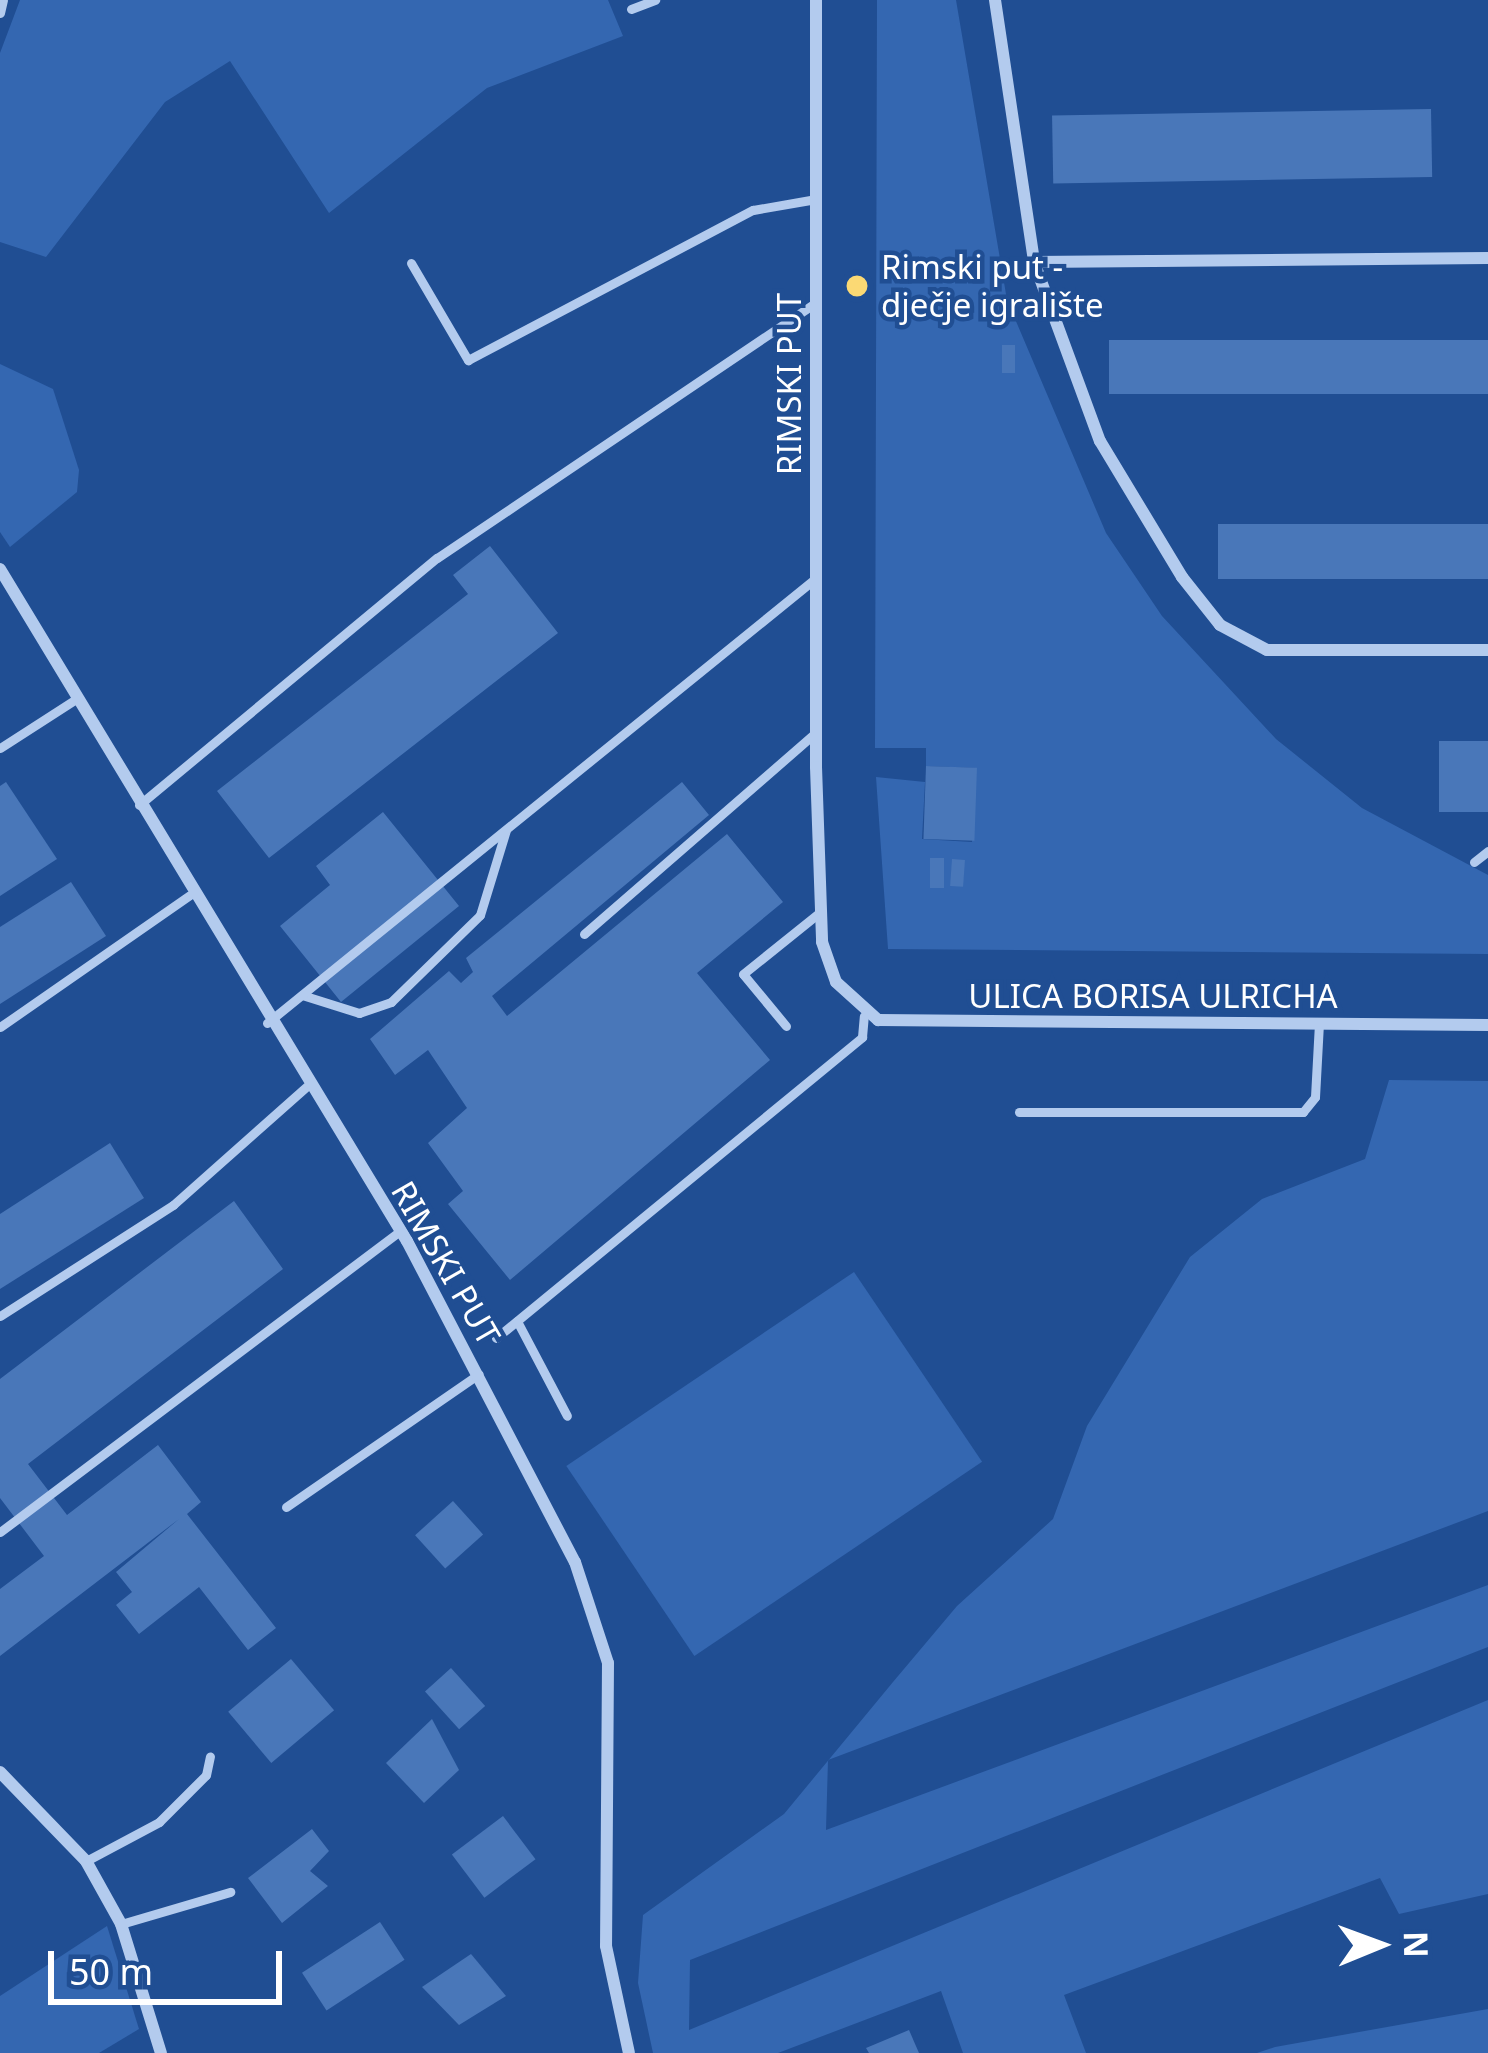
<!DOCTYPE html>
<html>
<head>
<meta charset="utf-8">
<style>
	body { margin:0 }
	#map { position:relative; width:1488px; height:2053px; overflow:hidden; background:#204e93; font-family:"Noto Sans",sans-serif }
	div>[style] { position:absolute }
	.green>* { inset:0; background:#3467b1; transform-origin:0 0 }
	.building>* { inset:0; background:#4977b9; transform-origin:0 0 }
	.service>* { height:9px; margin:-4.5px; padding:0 4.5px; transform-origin:4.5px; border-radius:4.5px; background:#b3cbee }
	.minor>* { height:12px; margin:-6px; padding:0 6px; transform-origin:6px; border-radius:6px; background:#b3cbee }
	.dots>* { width:33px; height:33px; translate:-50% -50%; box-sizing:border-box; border:6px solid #204e93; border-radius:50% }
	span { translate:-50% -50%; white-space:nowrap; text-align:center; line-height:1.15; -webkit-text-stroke:9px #204e93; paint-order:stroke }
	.poi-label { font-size:33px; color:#fff }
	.left { translate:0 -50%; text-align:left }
	.street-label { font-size:33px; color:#fff }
	.north { position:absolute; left:1320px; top:1885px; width:120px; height:120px; -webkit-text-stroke:9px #204e93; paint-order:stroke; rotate:89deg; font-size:33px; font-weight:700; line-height:48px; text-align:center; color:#fff }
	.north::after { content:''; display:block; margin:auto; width:42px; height:54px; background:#fff; clip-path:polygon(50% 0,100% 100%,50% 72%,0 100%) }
	.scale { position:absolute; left:48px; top:1951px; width:234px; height:54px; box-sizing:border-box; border:6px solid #fff; border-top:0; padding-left:15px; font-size:36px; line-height:42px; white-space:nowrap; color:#fff; -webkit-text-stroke:9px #204e93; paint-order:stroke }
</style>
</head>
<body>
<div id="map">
	<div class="green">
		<i style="clip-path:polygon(20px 0,608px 0,623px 36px,487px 88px,329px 213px,230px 61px,165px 102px,46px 257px,0 242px,0 53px)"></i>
		<i style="clip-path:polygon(877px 0,956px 0,1007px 300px,1106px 533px,1162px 616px,1276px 739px,1362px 808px,1488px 875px,1488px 954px,888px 949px,876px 777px,925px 782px,922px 839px,972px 842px,976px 768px,926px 766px,926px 748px,875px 748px)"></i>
		<i style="clip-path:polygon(0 364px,53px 389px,79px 470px,77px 492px,10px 547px,0 532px)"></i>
		<i style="clip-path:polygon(1389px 1080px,1488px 1081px,1488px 1511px,828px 1760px,826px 1830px,1488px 1585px,1488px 1647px,690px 1960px,689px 2030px,1488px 1700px,1488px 1894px,1399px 1914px,1380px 1878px,1064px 1995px,1086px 2053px,963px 2053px,941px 1991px,778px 2053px,653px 2053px,638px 1983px,643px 1915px,784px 1814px,893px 1682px,957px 1606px,1053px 1519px,1087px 1426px,1190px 1257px,1262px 1199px,1365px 1159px)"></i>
		<i style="left:854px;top:1272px;width:229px;height:347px;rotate:56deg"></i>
		<i style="clip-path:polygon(107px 1926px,139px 2029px,99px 2053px,0 2053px,0 1996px)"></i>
		<i style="clip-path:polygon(1488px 2009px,1488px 2053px,1257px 2053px,1275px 2047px)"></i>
	</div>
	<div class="building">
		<i style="left:1431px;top:109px;width:68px;height:379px;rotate:89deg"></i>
		<i style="left:1488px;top:340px;width:54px;height:379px;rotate:90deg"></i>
		<i style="left:1002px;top:345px;width:13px;height:28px"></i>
		<i style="left:1488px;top:524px;width:55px;height:270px;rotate:90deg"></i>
		<i style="clip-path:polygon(490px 546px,558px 633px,269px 858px,217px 791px,468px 594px,453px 575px)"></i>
		<i style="left:1439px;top:741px;width:49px;height:71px"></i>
		<i style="left:926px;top:766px;width:51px;height:73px;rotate:2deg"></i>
		<i style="clip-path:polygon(6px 782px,57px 859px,0 896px,0 786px)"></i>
		<i style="clip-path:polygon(682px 782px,709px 815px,492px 996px,507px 1016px,727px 834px,783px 902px,697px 973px,770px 1060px,510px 1280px,448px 1204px,463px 1191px,428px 1143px,467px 1108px,428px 1050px,395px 1075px,370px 1039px,449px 971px,461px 983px,473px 972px,466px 958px)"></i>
		<i style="clip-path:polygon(383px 812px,459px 906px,341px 1002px,280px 926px,330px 885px,316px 866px)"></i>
		<i style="left:930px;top:858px;width:14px;height:30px"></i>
		<i style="left:952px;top:859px;width:13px;height:27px;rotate:4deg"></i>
		<i style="clip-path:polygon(71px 882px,106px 936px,0 1004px,0 927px)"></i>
		<i style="clip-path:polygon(110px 1143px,144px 1198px,0 1289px,0 1214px)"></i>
		<i style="clip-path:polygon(234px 1201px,283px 1269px,28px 1464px,67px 1515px,158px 1445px,201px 1502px,187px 1514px,276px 1628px,248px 1650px,199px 1587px,139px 1634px,116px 1605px,132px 1592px,116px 1572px,179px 1519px,0 1656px,0 1589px,44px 1556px,0 1498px,0 1379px)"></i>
		<i style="left:453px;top:1501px;width:45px;height:51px;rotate:48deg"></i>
		<i style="left:291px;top:1659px;width:67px;height:82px;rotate:50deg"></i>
		<i style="left:451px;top:1668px;width:51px;height:35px;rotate:48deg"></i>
		<i style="clip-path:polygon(432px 1719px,459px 1770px,424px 1803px,386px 1763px)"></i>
		<i style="left:503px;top:1816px;width:54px;height:64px;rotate:53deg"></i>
		<i style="clip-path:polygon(312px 1829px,329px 1851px,310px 1871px,328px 1886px,282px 1923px,248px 1878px)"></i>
		<i style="left:380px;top:1922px;width:45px;height:93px;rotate:57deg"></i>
		<i style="clip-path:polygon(471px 1954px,506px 1996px,459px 2025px,422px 1987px)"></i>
		<i style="clip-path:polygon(909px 2030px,919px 2053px,869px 2053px,866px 2048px)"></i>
	</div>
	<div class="service">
		<i style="left:631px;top:9px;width:26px;rotate:-21deg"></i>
		<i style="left:0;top:13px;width:13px;rotate:-77deg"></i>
		<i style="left:411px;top:263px;width:113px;rotate:59.6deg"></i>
		<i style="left:468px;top:360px;width:322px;rotate:-27.8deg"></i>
		<i style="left:753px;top:210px;width:64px;rotate:-9.9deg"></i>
		<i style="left:0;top:748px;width:90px;rotate:-32.8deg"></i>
		<i style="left:139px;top:805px;width:387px;rotate:-39.7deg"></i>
		<i style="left:437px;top:558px;width:457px;rotate:-34deg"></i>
		<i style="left:1474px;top:862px;width:18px;rotate:-38deg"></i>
		<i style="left:584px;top:934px;width:308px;rotate:-41deg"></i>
		<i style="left:302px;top:995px;width:60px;rotate:17.5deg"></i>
		<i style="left:359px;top:1013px;width:34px;rotate:-19deg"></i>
		<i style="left:391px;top:1002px;width:124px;rotate:-44.3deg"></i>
		<i style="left:480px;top:915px;width:89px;rotate:-73deg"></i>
		<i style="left:267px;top:1023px;width:707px;rotate:-39.03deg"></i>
		<i style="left:786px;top:1026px;width:67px;rotate:-129.6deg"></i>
		<i style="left:743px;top:974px;width:97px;rotate:-38.8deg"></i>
		<i style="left:0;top:1027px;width:231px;rotate:-34.8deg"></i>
		<i style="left:1019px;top:1112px;width:284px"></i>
		<i style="left:1303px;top:1112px;width:19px;rotate:-51deg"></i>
		<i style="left:1315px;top:1097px;width:74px;rotate:-86.9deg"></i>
		<i style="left:0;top:1316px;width:206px;rotate:-32.7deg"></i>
		<i style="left:173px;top:1205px;width:178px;rotate:-41.6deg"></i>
		<i style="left:517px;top:1321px;width:107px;rotate:62.2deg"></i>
		<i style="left:496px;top:1338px;width:474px;rotate:-39.4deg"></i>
		<i style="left:862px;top:1037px;width:21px;rotate:-85deg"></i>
		<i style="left:286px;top:1507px;width:234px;rotate:-34.6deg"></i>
		<i style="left:0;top:1532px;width:501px;rotate:-36.96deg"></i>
		<i style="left:86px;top:1861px;width:83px;rotate:-28.1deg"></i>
		<i style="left:159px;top:1822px;width:66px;rotate:-45deg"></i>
		<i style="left:206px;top:1775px;width:19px;rotate:-78deg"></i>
		<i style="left:121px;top:1924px;width:114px;rotate:-16.4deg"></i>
	</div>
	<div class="minor">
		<i style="left:816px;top:0;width:767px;rotate:90deg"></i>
		<i style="left:816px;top:767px;width:175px;rotate:88deg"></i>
		<i style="left:822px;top:942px;width:42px;rotate:70.7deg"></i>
		<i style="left:836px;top:982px;width:57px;rotate:42.1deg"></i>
		<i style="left:878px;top:1020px;width:610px;rotate:0.47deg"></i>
		<i style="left:995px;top:0;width:265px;rotate:81.5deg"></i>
		<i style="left:1034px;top:262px;width:191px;rotate:69.8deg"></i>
		<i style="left:1100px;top:441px;width:159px;rotate:58.9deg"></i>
		<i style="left:1182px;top:577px;width:61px;rotate:51.6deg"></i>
		<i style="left:1220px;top:625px;width:53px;rotate:28deg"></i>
		<i style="left:1267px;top:650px;width:221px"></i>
		<i style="left:1034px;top:262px;width:454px;rotate:-0.5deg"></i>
		<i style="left:0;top:569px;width:786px;rotate:58.8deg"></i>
		<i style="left:407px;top:1241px;width:362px;rotate:62.4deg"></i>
		<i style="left:575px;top:1562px;width:106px;rotate:71.9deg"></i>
		<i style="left:608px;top:1663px;width:283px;rotate:90.4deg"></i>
		<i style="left:606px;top:1946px;width:109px;rotate:77.9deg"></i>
		<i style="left:0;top:1772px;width:124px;rotate:46deg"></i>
		<i style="left:86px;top:1861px;width:72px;rotate:60.9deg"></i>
		<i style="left:121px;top:1924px;width:135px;rotate:72.8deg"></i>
	</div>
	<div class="dots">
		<i style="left:857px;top:286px;background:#fbd974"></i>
	</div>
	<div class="poi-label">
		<span class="left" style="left:881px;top:286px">Rimski put -<br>dječje igralište</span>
	</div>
	<div class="street-label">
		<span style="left:789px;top:384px;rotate:-90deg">RIMSKI PUT</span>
		<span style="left:1153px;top:996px">ULICA BORISA ULRICHA</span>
		<span style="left:446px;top:1263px;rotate:60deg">RIMSKI PUT</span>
	</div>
	<div class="north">N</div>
	<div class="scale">50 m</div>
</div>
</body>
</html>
